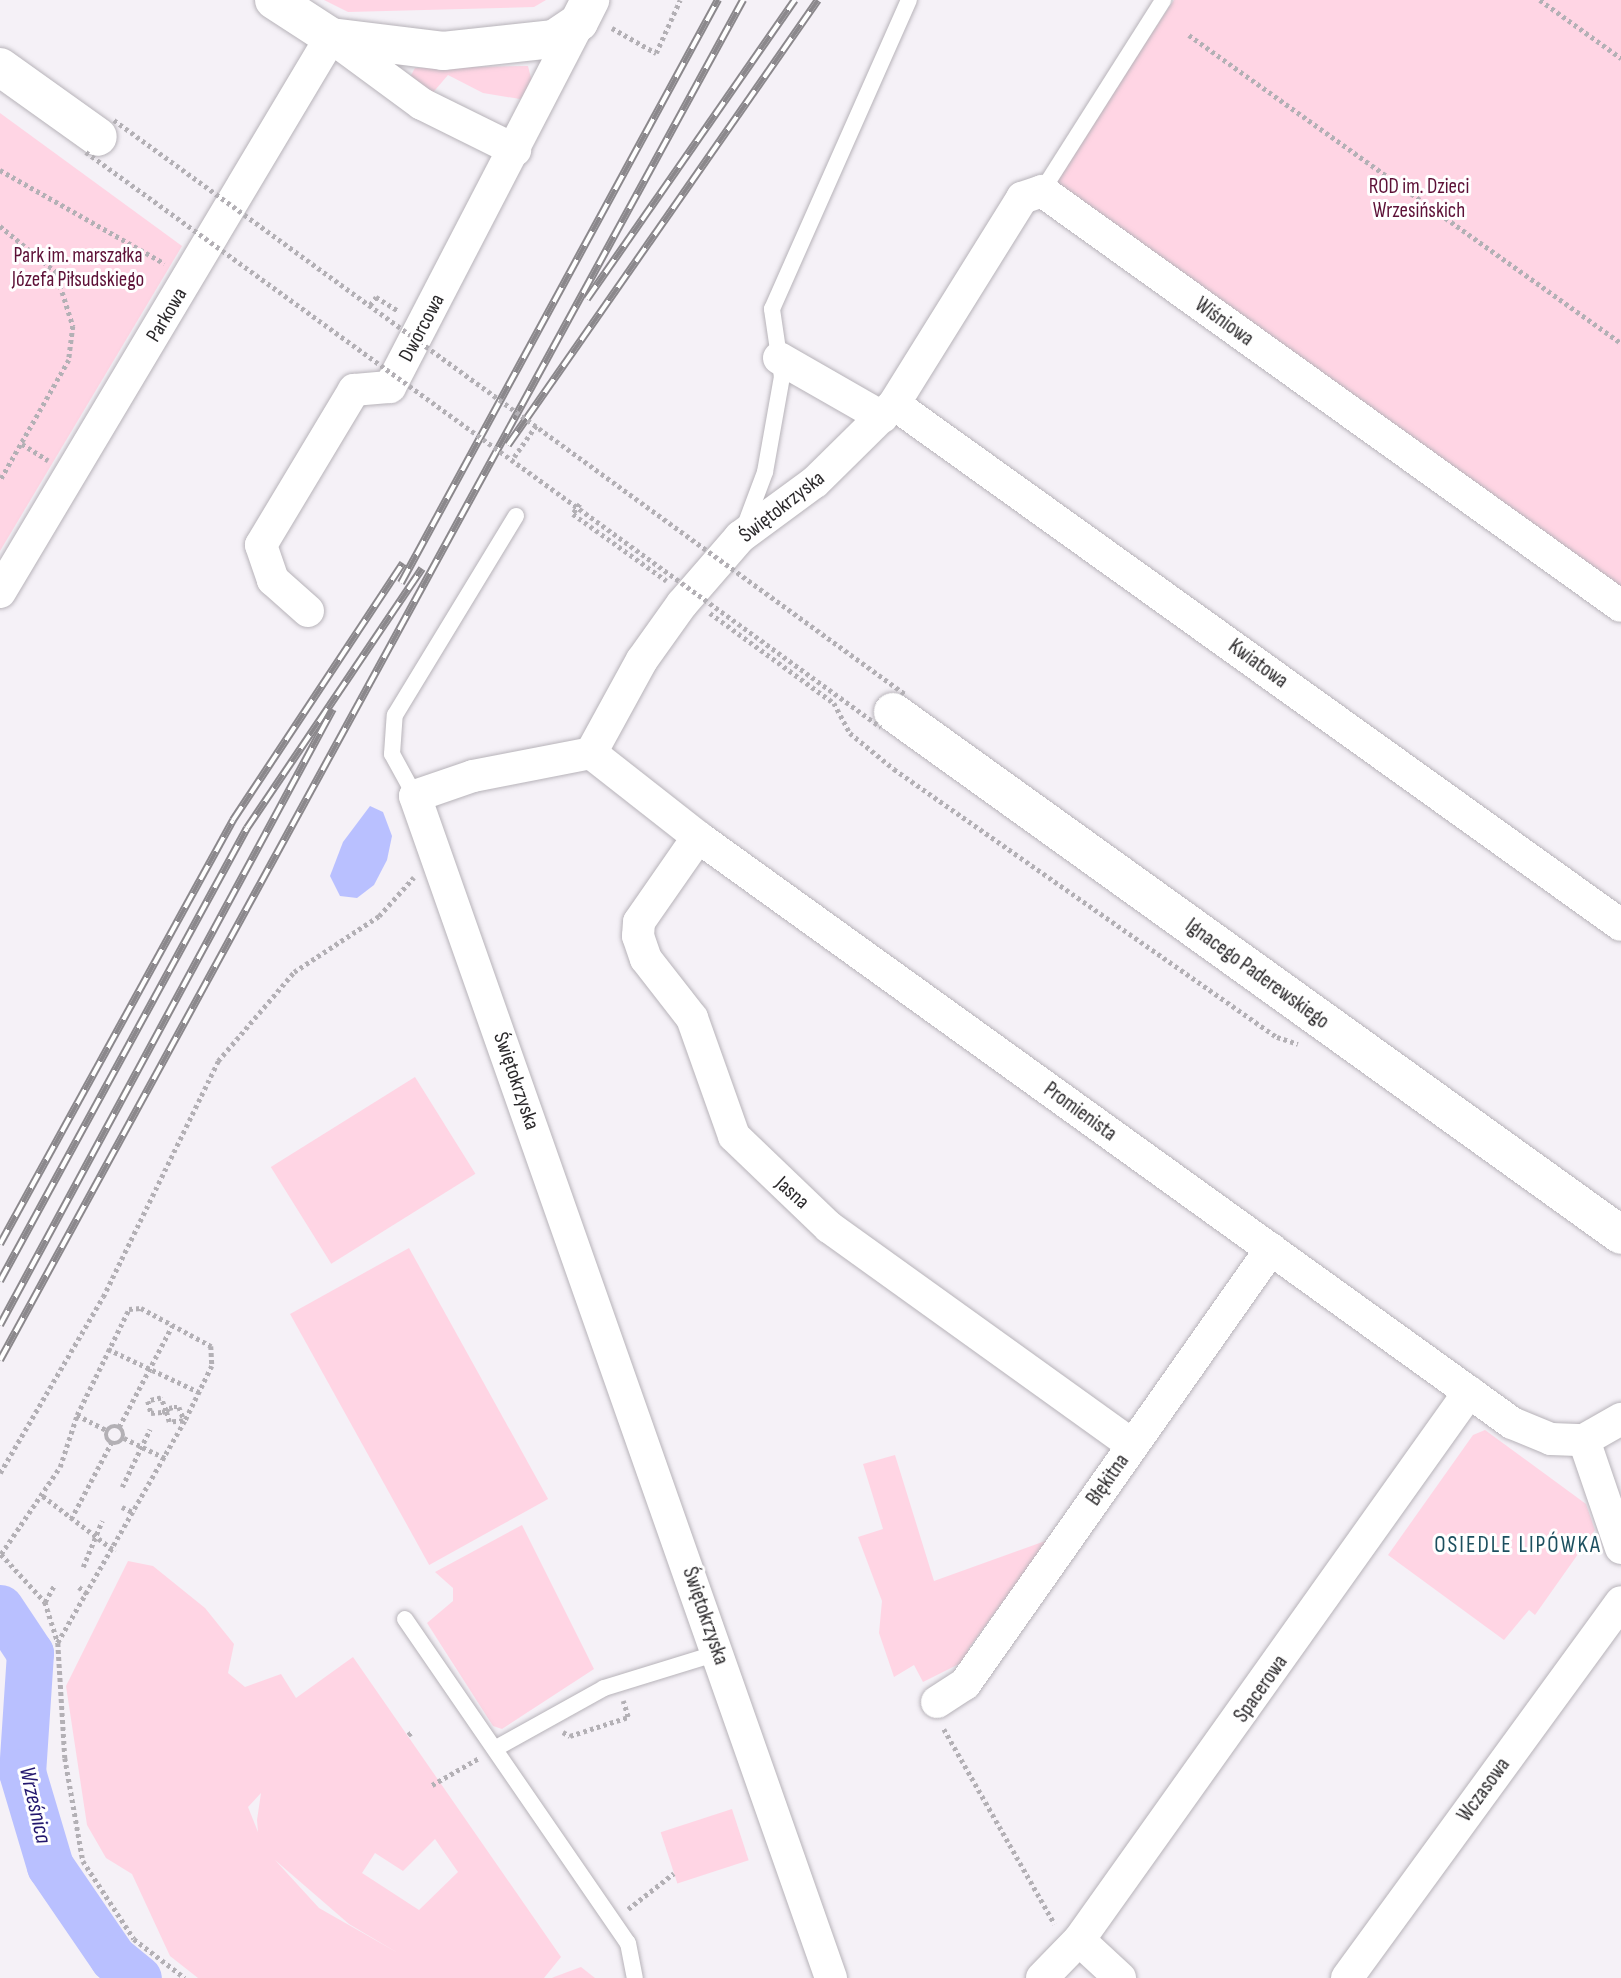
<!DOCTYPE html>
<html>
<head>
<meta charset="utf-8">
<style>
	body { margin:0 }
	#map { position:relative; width:1621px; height:1978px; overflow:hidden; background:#f5f1f7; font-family:"Sofia Sans Condensed",sans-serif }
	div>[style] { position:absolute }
	.green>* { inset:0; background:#ffd5e4; transform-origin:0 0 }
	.water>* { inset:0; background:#b9c0ff }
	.river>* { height:47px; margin:-23.5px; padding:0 23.5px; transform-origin:23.5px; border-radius:23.5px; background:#b9c0ff }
	.path>* { height:4.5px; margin-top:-2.25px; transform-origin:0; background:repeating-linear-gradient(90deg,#b3b0b5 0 3.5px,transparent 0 7px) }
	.path>.ring { margin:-2.25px; padding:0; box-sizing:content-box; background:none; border:4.5px solid #b3b0b5; border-radius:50% }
	.roads { filter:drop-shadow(0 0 2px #b7b3b9) drop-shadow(0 0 2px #b7b3b9) }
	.service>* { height:16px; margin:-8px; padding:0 8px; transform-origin:8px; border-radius:8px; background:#fff }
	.minor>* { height:32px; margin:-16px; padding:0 16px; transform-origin:16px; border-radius:16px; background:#fff }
	.tertiary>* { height:38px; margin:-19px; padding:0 19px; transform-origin:19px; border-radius:19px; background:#fff }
	.rail>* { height:8px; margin-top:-4px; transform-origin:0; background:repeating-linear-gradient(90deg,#fff 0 16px,#8b888c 0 32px); box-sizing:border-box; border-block:2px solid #8b888c }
	.path-bridge>* { height:4.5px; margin-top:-2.25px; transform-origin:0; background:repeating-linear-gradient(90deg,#b3b0b5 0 3.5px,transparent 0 7px) }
	span { translate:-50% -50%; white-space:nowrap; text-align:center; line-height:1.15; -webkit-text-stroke:6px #fff; paint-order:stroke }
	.park-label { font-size:21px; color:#5d1137 }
	.street-label { font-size:21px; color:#2b292b }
	.neighbourhood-label { font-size:23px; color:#1c4f5f; letter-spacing:2px }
	.water-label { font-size:23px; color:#23176e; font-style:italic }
</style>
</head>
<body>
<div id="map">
	<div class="green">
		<i style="clip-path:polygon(324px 0,546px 0,534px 7px,348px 12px)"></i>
		<i style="clip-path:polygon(1174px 0,1621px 0,1621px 590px,1054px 180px)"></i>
		<i style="clip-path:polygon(528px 66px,533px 86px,520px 99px,483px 93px,448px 75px,430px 96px,410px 77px,415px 68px)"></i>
		<i style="clip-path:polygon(0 113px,182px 246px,0 551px)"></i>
		<i style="left:415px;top:1077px;width:114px;height:170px;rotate:58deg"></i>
		<i style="left:409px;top:1248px;width:287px;height:136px;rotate:61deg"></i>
		<i style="clip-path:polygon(1485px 1430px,1586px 1504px,1595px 1530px,1535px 1615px,1529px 1610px,1504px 1640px,1388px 1555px,1473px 1435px)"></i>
		<i style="clip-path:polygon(895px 1455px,934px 1581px,1048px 1540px,969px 1648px,967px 1660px,923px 1682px,914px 1665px,894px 1677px,879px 1633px,882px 1601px,858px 1537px,883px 1529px,863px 1464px)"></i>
		<i style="clip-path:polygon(522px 1525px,594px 1669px,502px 1729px,493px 1726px,427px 1623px,453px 1601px,453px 1588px,435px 1572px)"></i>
		<i style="clip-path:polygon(evenodd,128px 1561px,153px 1566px,205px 1608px,234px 1644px,228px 1673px,245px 1687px,281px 1674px,296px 1698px,353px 1657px,561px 1957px,544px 1978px,198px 1978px,170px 1956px,132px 1874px,106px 1858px,87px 1825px,66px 1686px,128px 1561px,261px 1793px,257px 1820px,258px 1832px,248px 1807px,261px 1793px,128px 1561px,435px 1839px,458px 1872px,419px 1910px,362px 1873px,375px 1853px,403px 1871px,435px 1839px,128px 1561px,275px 1860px,349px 1924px,398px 1953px,319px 1908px,275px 1860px)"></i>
		<i style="left:732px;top:1809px;width:54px;height:75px;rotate:72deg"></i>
		<i style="clip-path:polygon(581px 1967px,595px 1978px,552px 1978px,554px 1977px)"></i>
	</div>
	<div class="water">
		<i style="clip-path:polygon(370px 806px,383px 812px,392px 836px,387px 860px,374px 885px,357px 898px,340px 896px,330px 876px,343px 842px)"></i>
	</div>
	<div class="river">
		<i style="left:0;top:1608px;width:54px;rotate:56.3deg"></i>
		<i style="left:30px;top:1653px;width:119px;rotate:93.8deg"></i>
		<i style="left:22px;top:1772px;width:98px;rotate:73.4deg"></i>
		<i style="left:50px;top:1866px;width:112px;rotate:55.6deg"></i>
		<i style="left:113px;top:1958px;width:32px;rotate:39deg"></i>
	</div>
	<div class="path">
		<i style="left:1540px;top:0;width:100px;rotate:35.6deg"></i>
		<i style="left:612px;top:28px;width:51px;rotate:29.6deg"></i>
		<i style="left:656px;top:53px;width:58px;rotate:-65.6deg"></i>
		<i style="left:1189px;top:35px;width:531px;rotate:35.49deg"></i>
		<i style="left:0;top:170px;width:189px;rotate:29.6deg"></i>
		<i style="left:0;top:226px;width:72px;rotate:39.4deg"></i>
		<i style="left:56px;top:272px;width:57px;rotate:72.5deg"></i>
		<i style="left:73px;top:326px;width:34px;rotate:97deg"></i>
		<i style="left:69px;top:360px;width:139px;rotate:119.7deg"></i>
		<i style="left:370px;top:305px;width:10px;rotate:-53deg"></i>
		<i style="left:376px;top:297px;width:26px;rotate:32deg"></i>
		<i style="left:22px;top:444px;width:31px;rotate:32deg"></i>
		<i style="left:514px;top:457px;width:40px;rotate:-55.1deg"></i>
		<i style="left:580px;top:504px;width:12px;rotate:125deg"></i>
		<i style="left:573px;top:514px;width:115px;rotate:35.5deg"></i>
		<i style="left:710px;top:613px;width:153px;rotate:36deg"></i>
		<i style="left:834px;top:703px;width:34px;rotate:62deg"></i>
		<i style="left:850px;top:733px;width:57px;rotate:39.3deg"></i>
		<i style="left:894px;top:769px;width:467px;rotate:35deg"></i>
		<i style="left:1277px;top:1037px;width:22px;rotate:18deg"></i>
		<i style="left:108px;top:1349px;width:101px;rotate:25.3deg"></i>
		<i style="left:77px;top:1415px;width:34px;rotate:27deg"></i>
		<i style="left:183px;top:1421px;width:14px;rotate:176deg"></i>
		<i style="left:169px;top:1422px;width:11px;rotate:-105deg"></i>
		<i style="left:166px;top:1411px;width:14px;rotate:-111deg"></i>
		<i style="left:161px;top:1398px;width:13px;rotate:167deg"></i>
		<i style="left:148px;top:1401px;width:12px;rotate:76deg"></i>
		<i style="left:151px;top:1413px;width:11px;rotate:-5deg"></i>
		<i style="left:162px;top:1412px;width:4px;rotate:-14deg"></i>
		<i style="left:166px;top:1411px;width:4px;rotate:-45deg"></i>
		<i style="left:169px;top:1408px;width:5px;rotate:-11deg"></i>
		<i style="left:174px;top:1407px;width:5px"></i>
		<i style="left:179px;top:1407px;width:14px;rotate:69deg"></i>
		<i class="ring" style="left:106px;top:1426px;width:13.5px;height:13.5px"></i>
		<i style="left:119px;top:1427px;width:114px;rotate:-62.3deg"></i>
		<i style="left:124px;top:1438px;width:46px;rotate:26deg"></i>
		<i style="left:0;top:1473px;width:204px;rotate:-59.7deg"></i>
		<i style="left:103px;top:1297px;width:263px;rotate:-64deg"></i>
		<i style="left:218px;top:1061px;width:117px;rotate:-49.5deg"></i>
		<i style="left:294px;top:972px;width:102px;rotate:-33.4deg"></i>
		<i style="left:379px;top:916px;width:52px;rotate:-48.1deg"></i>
		<i style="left:122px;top:1487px;width:64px;rotate:-64.2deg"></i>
		<i style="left:43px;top:1496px;width:91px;rotate:37.4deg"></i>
		<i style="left:122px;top:1507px;width:14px;rotate:25deg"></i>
		<i style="left:71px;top:1519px;width:86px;rotate:-62.2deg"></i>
		<i style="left:1px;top:1554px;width:105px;rotate:-55.9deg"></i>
		<i style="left:60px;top:1467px;width:55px;rotate:-71.9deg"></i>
		<i style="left:77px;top:1415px;width:118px;rotate:-63.9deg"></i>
		<i style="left:129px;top:1309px;width:12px;rotate:-5deg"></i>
		<i style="left:141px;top:1308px;width:80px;rotate:28.5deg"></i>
		<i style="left:211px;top:1346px;width:20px;rotate:87deg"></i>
		<i style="left:212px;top:1366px;width:61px;rotate:116.1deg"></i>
		<i style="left:185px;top:1421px;width:256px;rotate:119.8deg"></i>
		<i style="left:1px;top:1554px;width:65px;rotate:47.5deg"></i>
		<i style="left:45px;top:1602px;width:43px;rotate:72.4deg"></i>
		<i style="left:58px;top:1643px;width:115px;rotate:86.5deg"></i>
		<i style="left:65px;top:1758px;width:105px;rotate:80.1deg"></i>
		<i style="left:83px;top:1861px;width:93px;rotate:56.8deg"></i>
		<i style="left:134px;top:1939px;width:64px;rotate:37.4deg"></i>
		<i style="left:83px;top:1567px;width:50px;rotate:-67.6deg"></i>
		<i style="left:79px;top:1587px;width:13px;rotate:39deg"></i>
		<i style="left:45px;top:1602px;width:18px;rotate:-61deg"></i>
		<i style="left:944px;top:1729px;width:224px;rotate:60.4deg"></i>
		<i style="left:563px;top:1732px;width:8px;rotate:30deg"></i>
		<i style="left:570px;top:1736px;width:61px;rotate:-18.1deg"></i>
		<i style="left:628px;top:1717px;width:17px;rotate:-107deg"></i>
		<i style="left:408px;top:1735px;width:5px;rotate:-37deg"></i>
		<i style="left:432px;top:1785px;width:54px;rotate:-29.9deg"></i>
		<i style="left:628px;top:1909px;width:58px;rotate:-38deg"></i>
	</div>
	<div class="roads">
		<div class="service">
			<i style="left:1042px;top:191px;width:226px;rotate:-57.6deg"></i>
			<i style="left:744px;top:528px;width:60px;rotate:-69.4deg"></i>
			<i style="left:765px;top:472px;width:97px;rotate:-79.9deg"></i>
			<i style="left:782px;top:377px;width:69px;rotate:-98.4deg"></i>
			<i style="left:772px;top:309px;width:338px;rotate:-66.1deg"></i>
			<i style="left:415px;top:796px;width:48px;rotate:-118.7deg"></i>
			<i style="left:392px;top:754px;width:39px;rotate:-86deg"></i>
			<i style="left:395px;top:715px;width:233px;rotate:-58.7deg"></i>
			<i style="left:405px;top:1619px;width:393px;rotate:55.5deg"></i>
			<i style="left:628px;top:1943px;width:36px;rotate:79deg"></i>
			<i style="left:498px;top:1747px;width:121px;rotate:-29.1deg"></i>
			<i style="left:604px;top:1688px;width:119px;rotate:-17.1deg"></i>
		</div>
		<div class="minor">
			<i style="left:779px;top:358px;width:119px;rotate:29.8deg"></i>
			<i style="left:894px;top:404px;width:894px;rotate:35.63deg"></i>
			<i style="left:0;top:592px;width:646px;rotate:-59.19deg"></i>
			<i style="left:331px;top:37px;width:113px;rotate:36.4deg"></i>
			<i style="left:422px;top:104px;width:104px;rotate:26.3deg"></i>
			<i style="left:308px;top:611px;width:47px;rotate:-138.5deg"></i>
			<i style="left:273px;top:580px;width:37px;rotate:-109deg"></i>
			<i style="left:261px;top:545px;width:181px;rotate:-59deg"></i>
			<i style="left:354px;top:390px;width:36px;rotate:-5deg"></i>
			<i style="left:390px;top:387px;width:411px;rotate:-62.6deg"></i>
			<i style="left:591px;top:753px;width:136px;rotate:38.1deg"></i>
			<i style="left:698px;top:837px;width:1003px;rotate:35.75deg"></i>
			<i style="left:1512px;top:1423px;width:42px;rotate:22.3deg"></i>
			<i style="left:1551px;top:1439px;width:33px;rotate:2deg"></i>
			<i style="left:1584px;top:1440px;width:43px;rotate:-29.6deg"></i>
			<i style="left:698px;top:837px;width:103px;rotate:124.8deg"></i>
			<i style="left:639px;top:922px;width:14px;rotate:94deg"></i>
			<i style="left:638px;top:936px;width:24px;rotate:71deg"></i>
			<i style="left:646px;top:959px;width:75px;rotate:52.1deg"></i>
			<i style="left:692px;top:1018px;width:125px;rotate:70.4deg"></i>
			<i style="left:734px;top:1136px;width:132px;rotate:43.8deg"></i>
			<i style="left:829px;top:1227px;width:373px;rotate:35.7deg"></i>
			<i style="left:1584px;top:1440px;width:114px;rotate:71.1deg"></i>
			<i style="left:937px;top:1702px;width:33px;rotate:-33deg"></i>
			<i style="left:965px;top:1684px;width:532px;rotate:-54.88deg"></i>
			<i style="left:1079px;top:1940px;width:56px;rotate:42.8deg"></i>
			<i style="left:831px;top:1978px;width:1253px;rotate:-109.39deg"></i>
			<i style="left:415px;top:796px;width:61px;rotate:-19deg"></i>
			<i style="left:473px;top:776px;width:120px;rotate:-11deg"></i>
			<i style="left:591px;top:753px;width:106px;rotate:-61.3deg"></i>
			<i style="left:642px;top:660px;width:69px;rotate:-54.5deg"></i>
			<i style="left:682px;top:604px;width:89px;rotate:-49.1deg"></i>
			<i style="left:740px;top:537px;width:93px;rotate:-36.3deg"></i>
			<i style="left:815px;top:482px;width:111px;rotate:-44.6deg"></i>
			<i style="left:894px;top:404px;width:243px;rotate:-58.1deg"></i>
			<i style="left:1022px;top:198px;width:21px;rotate:-19deg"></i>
			<i style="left:1042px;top:191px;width:712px;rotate:35.63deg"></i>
			<i style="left:1042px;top:1978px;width:53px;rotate:-45.8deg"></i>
			<i style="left:1079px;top:1940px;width:673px;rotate:-54.56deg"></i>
			<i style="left:1347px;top:1978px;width:465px;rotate:-53.9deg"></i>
		</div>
		<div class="tertiary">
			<i style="left:274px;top:0;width:68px;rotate:33deg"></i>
			<i style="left:331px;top:37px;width:113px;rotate:7.1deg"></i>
			<i style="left:443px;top:51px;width:112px;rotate:-6.2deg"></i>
			<i style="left:554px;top:39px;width:30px;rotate:-34deg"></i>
			<i style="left:579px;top:22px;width:25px;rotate:-63deg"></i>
			<i style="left:0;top:67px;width:120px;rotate:35.5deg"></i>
			<i style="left:893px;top:712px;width:896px;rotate:35.69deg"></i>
		</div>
	</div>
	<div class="rail">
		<i style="left:587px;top:299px;width:364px;rotate:-55.2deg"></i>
		<i style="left:508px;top:445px;width:542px;rotate:-55.14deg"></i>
		<i style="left:401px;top:583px;width:664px;rotate:-61.47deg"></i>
		<i style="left:0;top:1244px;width:484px;rotate:-61.2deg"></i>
		<i style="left:233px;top:820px;width:308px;rotate:-56.5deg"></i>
		<i style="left:0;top:1281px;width:516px;rotate:-61.4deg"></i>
		<i style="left:247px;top:828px;width:313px;rotate:-56deg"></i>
		<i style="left:0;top:1325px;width:700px;rotate:-61.61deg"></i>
		<i style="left:0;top:1360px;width:1550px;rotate:-61.35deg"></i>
	</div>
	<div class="path-bridge">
		<i style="left:114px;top:120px;width:977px;rotate:35.97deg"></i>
		<i style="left:86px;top:152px;width:981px;rotate:35.88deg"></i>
	</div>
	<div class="park-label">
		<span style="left:1419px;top:199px">ROD im. Dzieci<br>Wrzesińskich</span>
		<span style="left:78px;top:268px">Park im. marszałka<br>Józefa Piłsudskiego</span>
	</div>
	<div class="street-label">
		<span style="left:167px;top:315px;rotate:-59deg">Parkowa</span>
		<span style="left:1224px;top:322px;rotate:36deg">Wiśniowa</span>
		<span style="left:422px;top:328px;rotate:-62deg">Dworcowa</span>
		<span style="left:782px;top:507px;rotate:-38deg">Świętokrzyska</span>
		<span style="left:1258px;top:664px;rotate:36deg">Kwiatowa</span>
		<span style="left:1257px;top:974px;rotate:36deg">Ignacego Paderewskiego</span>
		<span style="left:516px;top:1081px;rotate:71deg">Świętokrzyska</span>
		<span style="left:1080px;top:1112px;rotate:36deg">Promienista</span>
		<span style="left:792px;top:1193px;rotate:42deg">Jasna</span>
		<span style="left:1108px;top:1480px;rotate:-55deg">Błękitna</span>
		<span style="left:705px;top:1616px;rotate:71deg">Świętokrzyska</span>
		<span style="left:1261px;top:1689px;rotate:-55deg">Spacerowa</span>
		<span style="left:1484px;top:1790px;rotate:-54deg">Wczasowa</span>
	</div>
	<div class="neighbourhood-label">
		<span style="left:1518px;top:1545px">OSIEDLE LIPÓWKA</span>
	</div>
	<div class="water-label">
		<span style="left:35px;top:1805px;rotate:77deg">Wrześnica</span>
	</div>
</div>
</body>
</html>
